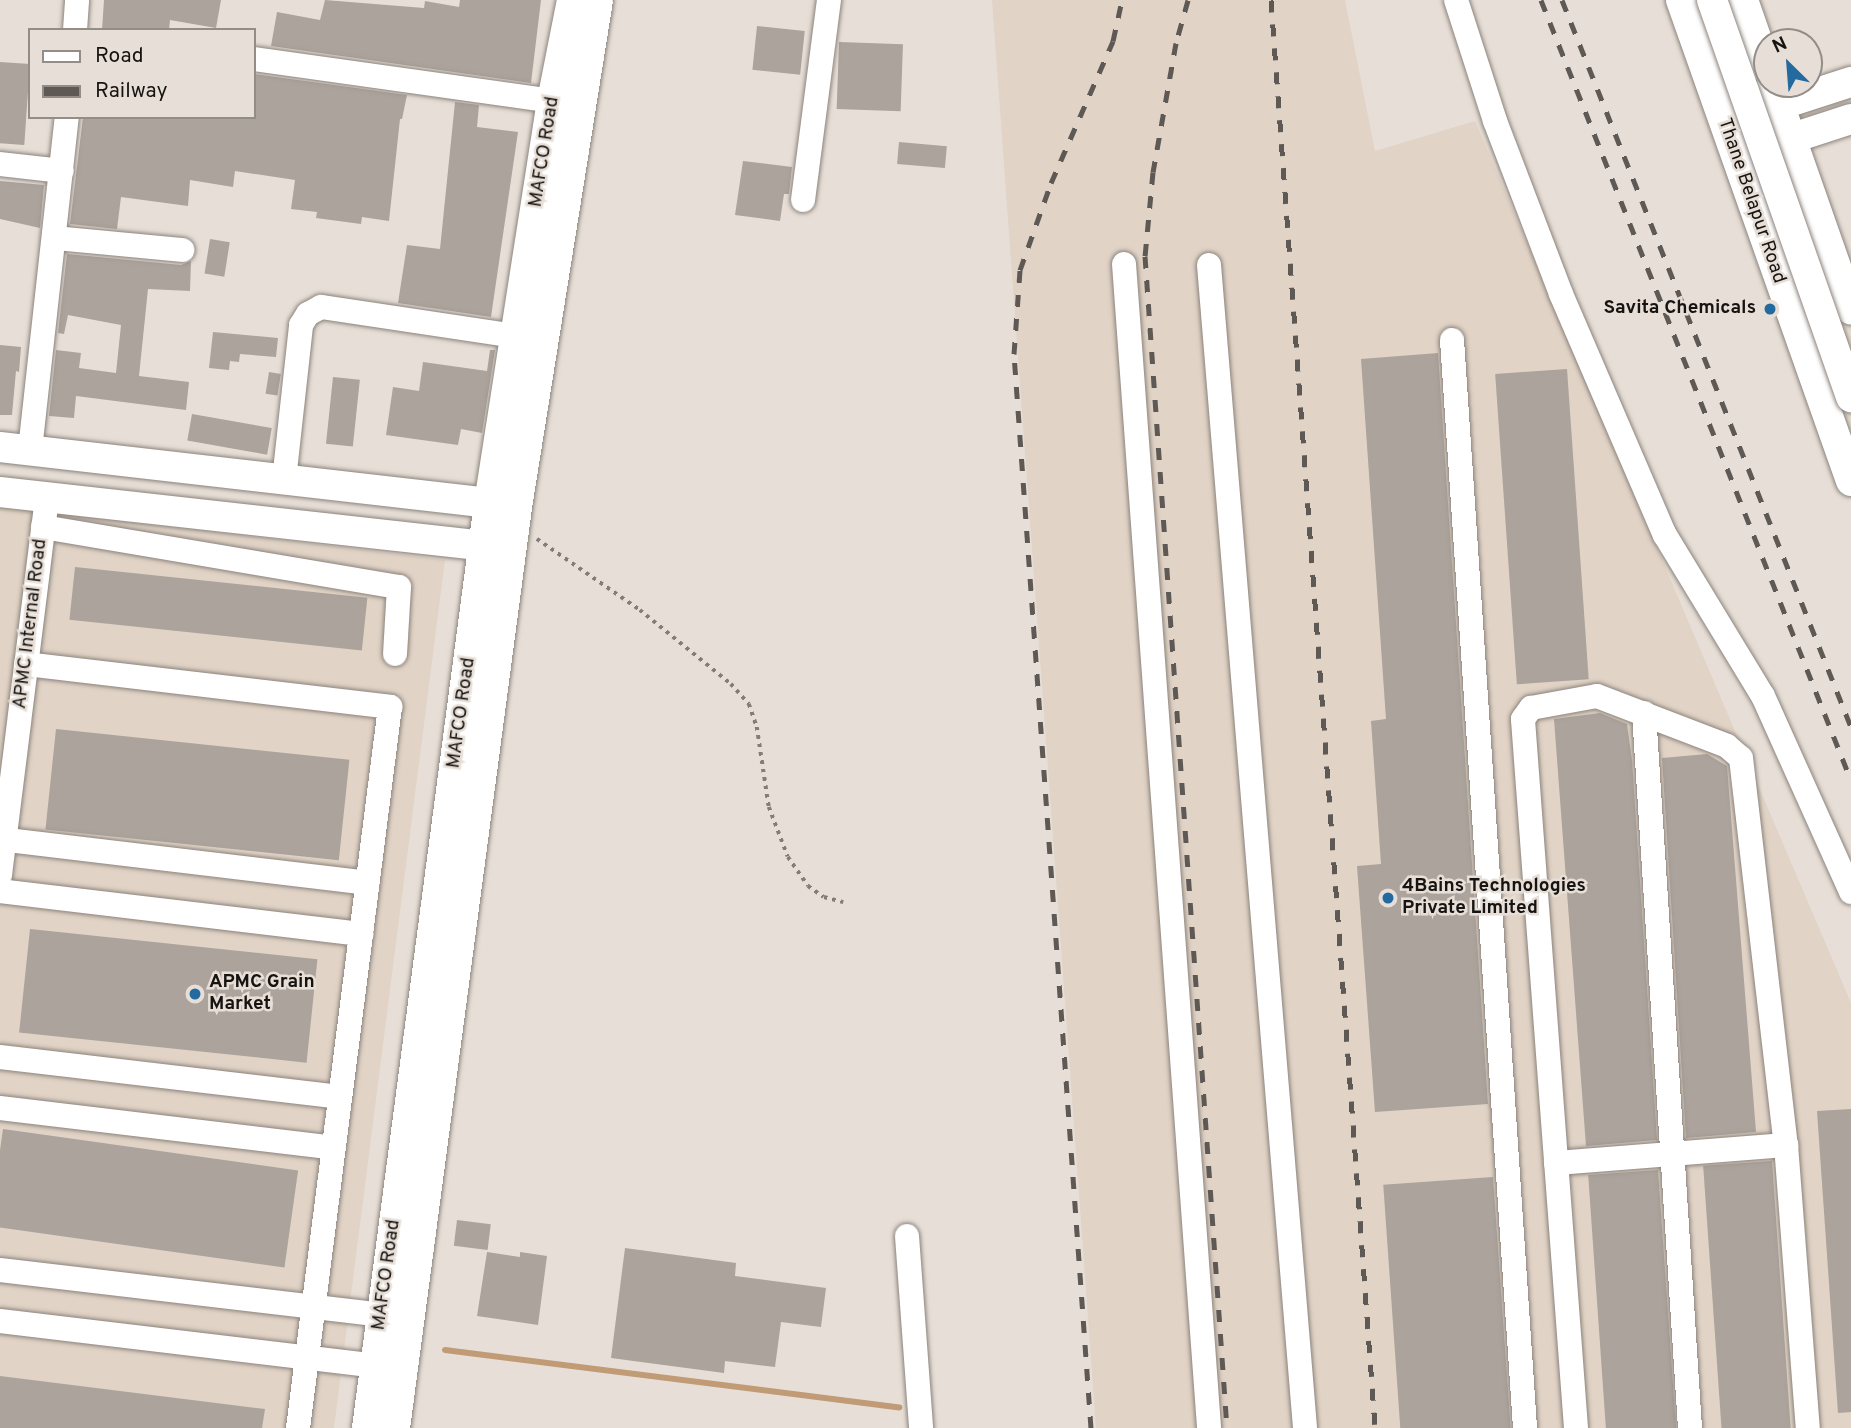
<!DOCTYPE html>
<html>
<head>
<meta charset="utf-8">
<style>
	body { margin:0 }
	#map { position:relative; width:1851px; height:1428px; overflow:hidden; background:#e7dfd7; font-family:Overpass,sans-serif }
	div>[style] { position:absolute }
	.built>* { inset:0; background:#e1d3c6 }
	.stream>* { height:6px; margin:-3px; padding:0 3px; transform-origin:3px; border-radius:3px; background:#c19a76 }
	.building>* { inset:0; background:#aba39c; transform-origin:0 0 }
	.path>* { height:3.5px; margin-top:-1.75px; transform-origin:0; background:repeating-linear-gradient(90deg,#827d78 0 3.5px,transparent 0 8.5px) }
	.roads { filter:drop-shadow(0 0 2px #8b837c) drop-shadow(0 0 2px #8b837c) }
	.minor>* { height:24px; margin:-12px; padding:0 12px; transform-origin:12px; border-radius:12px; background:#fff }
	.major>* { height:30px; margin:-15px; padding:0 15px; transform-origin:15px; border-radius:15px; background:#fff }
	.rail>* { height:5px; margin-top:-2.5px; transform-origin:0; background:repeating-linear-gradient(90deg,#5e5955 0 12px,transparent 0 24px) }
	.bridges { filter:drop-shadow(0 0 2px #8b837c) drop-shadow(0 0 2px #8b837c) }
	.major-bridge>* { height:30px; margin:-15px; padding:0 15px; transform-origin:15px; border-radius:15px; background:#fff }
	.dots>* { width:19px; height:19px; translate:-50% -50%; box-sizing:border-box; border:4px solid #e7dfd7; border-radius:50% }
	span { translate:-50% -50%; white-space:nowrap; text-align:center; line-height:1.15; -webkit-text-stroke:5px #e7dfd7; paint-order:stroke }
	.street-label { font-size:19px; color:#161311 }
	.poi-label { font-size:19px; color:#161311; font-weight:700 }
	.right { translate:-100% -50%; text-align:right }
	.left { translate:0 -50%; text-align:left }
	.legend { position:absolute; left:28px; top:28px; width:228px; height:91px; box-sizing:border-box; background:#e7dfd7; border:2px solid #938d88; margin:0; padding:9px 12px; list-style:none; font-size:21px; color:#161311 }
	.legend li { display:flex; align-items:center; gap:14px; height:35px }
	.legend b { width:35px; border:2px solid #938d88 }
	.north { position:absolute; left:1753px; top:28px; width:70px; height:70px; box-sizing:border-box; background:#e7dfd7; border:2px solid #938d88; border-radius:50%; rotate:335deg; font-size:19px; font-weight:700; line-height:28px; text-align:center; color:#161311 }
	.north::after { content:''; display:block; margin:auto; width:24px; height:32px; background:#236b9f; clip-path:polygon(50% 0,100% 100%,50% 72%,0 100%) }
</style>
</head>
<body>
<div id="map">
	<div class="built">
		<i style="clip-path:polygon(992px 0,1345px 0,1375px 151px,1475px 121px,1851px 1003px,1851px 1428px,1096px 1428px)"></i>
		<i style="clip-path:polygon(0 505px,445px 560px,334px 1428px,0 1428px)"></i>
	</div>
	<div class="stream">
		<i style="left:445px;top:1350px;width:458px;rotate:7.2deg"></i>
	</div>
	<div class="building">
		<i style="clip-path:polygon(104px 0,221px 0,216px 28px,170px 20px,169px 30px,102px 30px)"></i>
		<i style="clip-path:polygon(325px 0,424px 8px,425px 1px,459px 7px,460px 0,541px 0,531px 83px,271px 46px,277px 12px,320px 20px)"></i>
		<i style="left:757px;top:26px;width:48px;height:44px;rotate:6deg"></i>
		<i style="left:839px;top:42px;width:64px;height:67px;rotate:2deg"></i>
		<i style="left:0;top:62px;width:30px;height:81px;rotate:4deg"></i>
		<i style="clip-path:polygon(254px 74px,407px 95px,402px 119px,400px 119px,389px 221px,362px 217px,361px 224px,316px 218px,317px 212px,291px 209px,295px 180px,235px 171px,233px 187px,190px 180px,188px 206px,121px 197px,117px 229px,70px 224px,83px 117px,254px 117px)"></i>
		<i style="clip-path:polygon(455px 102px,479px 105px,477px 127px,518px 132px,491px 317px,398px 303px,407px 245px,440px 249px)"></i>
		<i style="left:899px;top:142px;width:48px;height:22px;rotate:5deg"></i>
		<i style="clip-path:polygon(743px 161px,792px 167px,789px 194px,784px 194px,780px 221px,735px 215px)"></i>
		<i style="clip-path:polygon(0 181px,44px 185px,40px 228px,0 219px)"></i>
		<i style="left:210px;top:239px;width:20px;height:35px;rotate:9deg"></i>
		<i style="clip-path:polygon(67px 254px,181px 265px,191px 261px,190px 291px,148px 289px,139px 376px,189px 382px,186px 410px,76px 396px,74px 418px,49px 416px,56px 350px,81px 353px,79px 368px,116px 373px,121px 325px,68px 315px,64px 334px,58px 333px)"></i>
		<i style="clip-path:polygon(213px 332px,278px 338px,276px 357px,240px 354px,239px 362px,230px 361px,229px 370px,209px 368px)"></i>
		<i style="clip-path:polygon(0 345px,21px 347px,19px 372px,16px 371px,12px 415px,0 415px)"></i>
		<i style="clip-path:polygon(490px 350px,495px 350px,482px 433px,461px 429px,458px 445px,386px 435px,393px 387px,419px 391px,423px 362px,487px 371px)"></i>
		<i style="clip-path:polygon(1438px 353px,1488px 1104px,1375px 1112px,1357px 866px,1381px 864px,1371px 721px,1386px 719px,1361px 359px)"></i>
		<i style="left:1567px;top:369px;width:311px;height:72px;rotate:86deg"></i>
		<i style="left:269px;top:372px;width:12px;height:22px;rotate:9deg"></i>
		<i style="left:333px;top:377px;width:27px;height:67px;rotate:6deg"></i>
		<i style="left:192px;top:414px;width:81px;height:27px;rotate:10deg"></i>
		<i style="left:75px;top:567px;width:294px;height:53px;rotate:6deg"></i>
		<i style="clip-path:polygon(1600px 713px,1627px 724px,1632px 760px,1657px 1140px,1586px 1146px,1554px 719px)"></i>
		<i style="left:56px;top:729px;width:295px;height:101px;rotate:6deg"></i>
		<i style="clip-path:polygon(1707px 754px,1727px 766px,1756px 1132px,1686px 1138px,1662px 758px)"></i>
		<i style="left:30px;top:929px;width:289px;height:104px;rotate:6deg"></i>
		<i style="clip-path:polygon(1851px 1109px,1851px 1412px,1838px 1413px,1817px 1111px)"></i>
		<i style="left:3px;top:1129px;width:298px;height:98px;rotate:8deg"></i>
		<i style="left:1772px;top:1161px;width:268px;height:69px;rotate:86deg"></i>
		<i style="left:1658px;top:1170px;width:259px;height:70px;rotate:86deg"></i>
		<i style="left:1493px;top:1177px;width:252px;height:110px;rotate:86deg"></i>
		<i style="left:457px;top:1220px;width:34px;height:26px;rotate:7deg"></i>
		<i style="clip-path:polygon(625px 1248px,736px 1263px,735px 1276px,826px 1288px,821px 1327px,781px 1322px,775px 1367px,725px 1361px,724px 1373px,611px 1358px)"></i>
		<i style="clip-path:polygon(487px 1252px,520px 1257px,520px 1252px,547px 1256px,538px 1325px,477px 1316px)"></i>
		<i style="clip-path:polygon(0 1376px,265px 1409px,262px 1428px,0 1428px)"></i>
	</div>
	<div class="path">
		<i style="left:537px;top:539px;width:125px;rotate:34.6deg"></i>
		<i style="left:640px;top:610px;width:117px;rotate:39.1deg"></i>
		<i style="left:731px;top:684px;width:27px;rotate:48deg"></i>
		<i style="left:749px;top:704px;width:24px;rotate:71deg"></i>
		<i style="left:757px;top:727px;width:81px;rotate:81.5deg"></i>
		<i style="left:769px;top:807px;width:53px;rotate:69.2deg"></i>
		<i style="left:788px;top:857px;width:35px;rotate:55deg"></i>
		<i style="left:808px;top:886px;width:19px;rotate:35deg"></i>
		<i style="left:824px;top:897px;width:20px;rotate:15deg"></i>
	</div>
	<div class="roads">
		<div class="minor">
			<i style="left:1456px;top:0;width:127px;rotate:72.1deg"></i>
			<i style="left:1495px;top:121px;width:185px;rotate:69.1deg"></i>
			<i style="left:1561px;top:294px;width:262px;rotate:66.7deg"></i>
			<i style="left:1665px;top:535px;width:188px;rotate:58.7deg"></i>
			<i style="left:1763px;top:696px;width:215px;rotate:65.8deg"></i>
			<i style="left:75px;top:30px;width:30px;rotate:-86deg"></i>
			<i style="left:254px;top:59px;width:318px;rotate:8deg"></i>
			<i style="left:0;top:164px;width:62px;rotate:6.4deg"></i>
			<i style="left:803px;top:200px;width:202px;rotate:-82.6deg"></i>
			<i style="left:55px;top:238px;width:128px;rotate:5.4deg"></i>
			<i style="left:1124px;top:264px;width:1167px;rotate:85.82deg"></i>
			<i style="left:1209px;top:265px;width:1167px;rotate:85.28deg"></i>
			<i style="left:1452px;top:340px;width:1090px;rotate:86.16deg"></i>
			<i style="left:30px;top:450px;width:335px;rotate:-83.7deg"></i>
			<i style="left:284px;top:480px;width:156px;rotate:-83.7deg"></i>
			<i style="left:301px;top:325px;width:13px;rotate:-58deg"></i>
			<i style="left:308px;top:314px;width:15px;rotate:-28deg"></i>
			<i style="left:321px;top:307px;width:197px;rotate:8.5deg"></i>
			<i style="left:43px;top:527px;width:361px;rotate:9.6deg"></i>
			<i style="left:399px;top:587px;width:67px;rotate:93.4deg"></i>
			<i style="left:26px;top:664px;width:367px;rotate:6.7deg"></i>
			<i style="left:390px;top:707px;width:727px;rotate:97.27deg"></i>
			<i style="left:1644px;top:713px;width:716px;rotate:86.32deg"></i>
			<i style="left:0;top:839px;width:370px;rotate:6.8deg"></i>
			<i style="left:0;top:875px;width:366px;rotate:-82.9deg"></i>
			<i style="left:0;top:891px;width:364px;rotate:6.8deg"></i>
			<i style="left:0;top:1057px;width:342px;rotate:6.7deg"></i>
			<i style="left:0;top:1108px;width:335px;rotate:6.8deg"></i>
			<i style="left:1556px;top:1163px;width:231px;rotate:-4.5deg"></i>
			<i style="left:907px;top:1236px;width:193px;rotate:85.8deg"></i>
			<i style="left:0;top:1270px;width:401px;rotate:6.7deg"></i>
			<i style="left:0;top:1321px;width:395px;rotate:6.8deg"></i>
			<i style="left:1576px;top:1428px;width:711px;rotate:-94.28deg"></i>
			<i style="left:1523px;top:719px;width:14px;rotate:-54deg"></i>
			<i style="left:1531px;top:708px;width:67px;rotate:-10.3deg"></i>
			<i style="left:1597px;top:696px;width:139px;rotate:21deg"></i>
			<i style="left:1727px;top:746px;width:18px;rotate:41deg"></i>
			<i style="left:1741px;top:758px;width:390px;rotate:83.4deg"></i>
			<i style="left:1786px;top:1145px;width:284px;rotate:85.6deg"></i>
		</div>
		<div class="major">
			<i style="left:1681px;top:0;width:510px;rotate:70.54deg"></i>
			<i style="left:1743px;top:0;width:73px;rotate:70.8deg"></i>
			<i style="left:1772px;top:84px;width:239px;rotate:70.7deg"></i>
			<i style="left:1761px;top:111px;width:95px;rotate:-17.9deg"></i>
			<i style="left:1771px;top:145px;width:84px;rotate:-18deg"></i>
			<i style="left:0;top:447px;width:510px;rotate:6.53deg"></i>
			<i style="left:0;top:492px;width:507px;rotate:6.34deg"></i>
			<i style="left:367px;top:1428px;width:933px;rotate:-82.49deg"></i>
			<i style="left:489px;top:503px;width:407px;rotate:-81.1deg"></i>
			<i style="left:552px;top:101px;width:103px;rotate:-78.8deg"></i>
			<i style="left:395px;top:1428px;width:929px;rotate:-82.45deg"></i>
			<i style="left:517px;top:507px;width:513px;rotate:-80.92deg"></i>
		</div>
	</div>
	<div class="rail">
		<i style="left:1188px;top:0;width:45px;rotate:105.6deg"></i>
		<i style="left:1176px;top:43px;width:131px;rotate:100.1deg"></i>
		<i style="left:1153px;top:172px;width:84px;rotate:95.4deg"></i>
		<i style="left:1145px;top:256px;width:1175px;rotate:86deg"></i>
		<i style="left:1271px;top:0;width:1432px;rotate:85.83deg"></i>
		<i style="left:1541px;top:0;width:839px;rotate:68.33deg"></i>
		<i style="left:1562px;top:0;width:782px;rotate:68.32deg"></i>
		<i style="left:1091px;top:1428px;width:1077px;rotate:-94.1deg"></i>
		<i style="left:1014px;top:354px;width:84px;rotate:-85.9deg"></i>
		<i style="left:1020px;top:270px;width:92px;rotate:-70.4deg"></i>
		<i style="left:1051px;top:183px;width:155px;rotate:-66.4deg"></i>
		<i style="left:1113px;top:41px;width:42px;rotate:-77.6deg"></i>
	</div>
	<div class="bridges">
		<div class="major-bridge">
			<i style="left:1712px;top:0;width:421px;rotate:70.7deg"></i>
		</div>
	</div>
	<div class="dots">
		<i style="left:1770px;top:309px;background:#236b9f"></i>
		<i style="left:1388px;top:898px;background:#236b9f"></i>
		<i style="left:195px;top:994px;background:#236b9f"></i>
	</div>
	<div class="street-label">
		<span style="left:545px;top:152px;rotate:-81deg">MAFCO Road</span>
		<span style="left:1751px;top:201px;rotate:71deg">Thane Belapur Road</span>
		<span style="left:31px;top:624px;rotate:-83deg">APMC Internal Road</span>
		<span style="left:462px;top:713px;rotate:-82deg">MAFCO Road</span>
		<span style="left:387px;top:1275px;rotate:-82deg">MAFCO Road</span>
	</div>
	<div class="poi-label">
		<span class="right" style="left:1756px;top:309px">Savita Chemicals</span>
		<span class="left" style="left:1402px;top:898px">4Bains Technologies<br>Private Limited</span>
		<span class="left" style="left:209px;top:994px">APMC Grain<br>Market</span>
	</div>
	<ul class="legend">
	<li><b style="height:9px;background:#fff"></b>Road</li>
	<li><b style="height:9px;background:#5e5955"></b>Railway</li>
	</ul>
	<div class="north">N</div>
</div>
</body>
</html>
